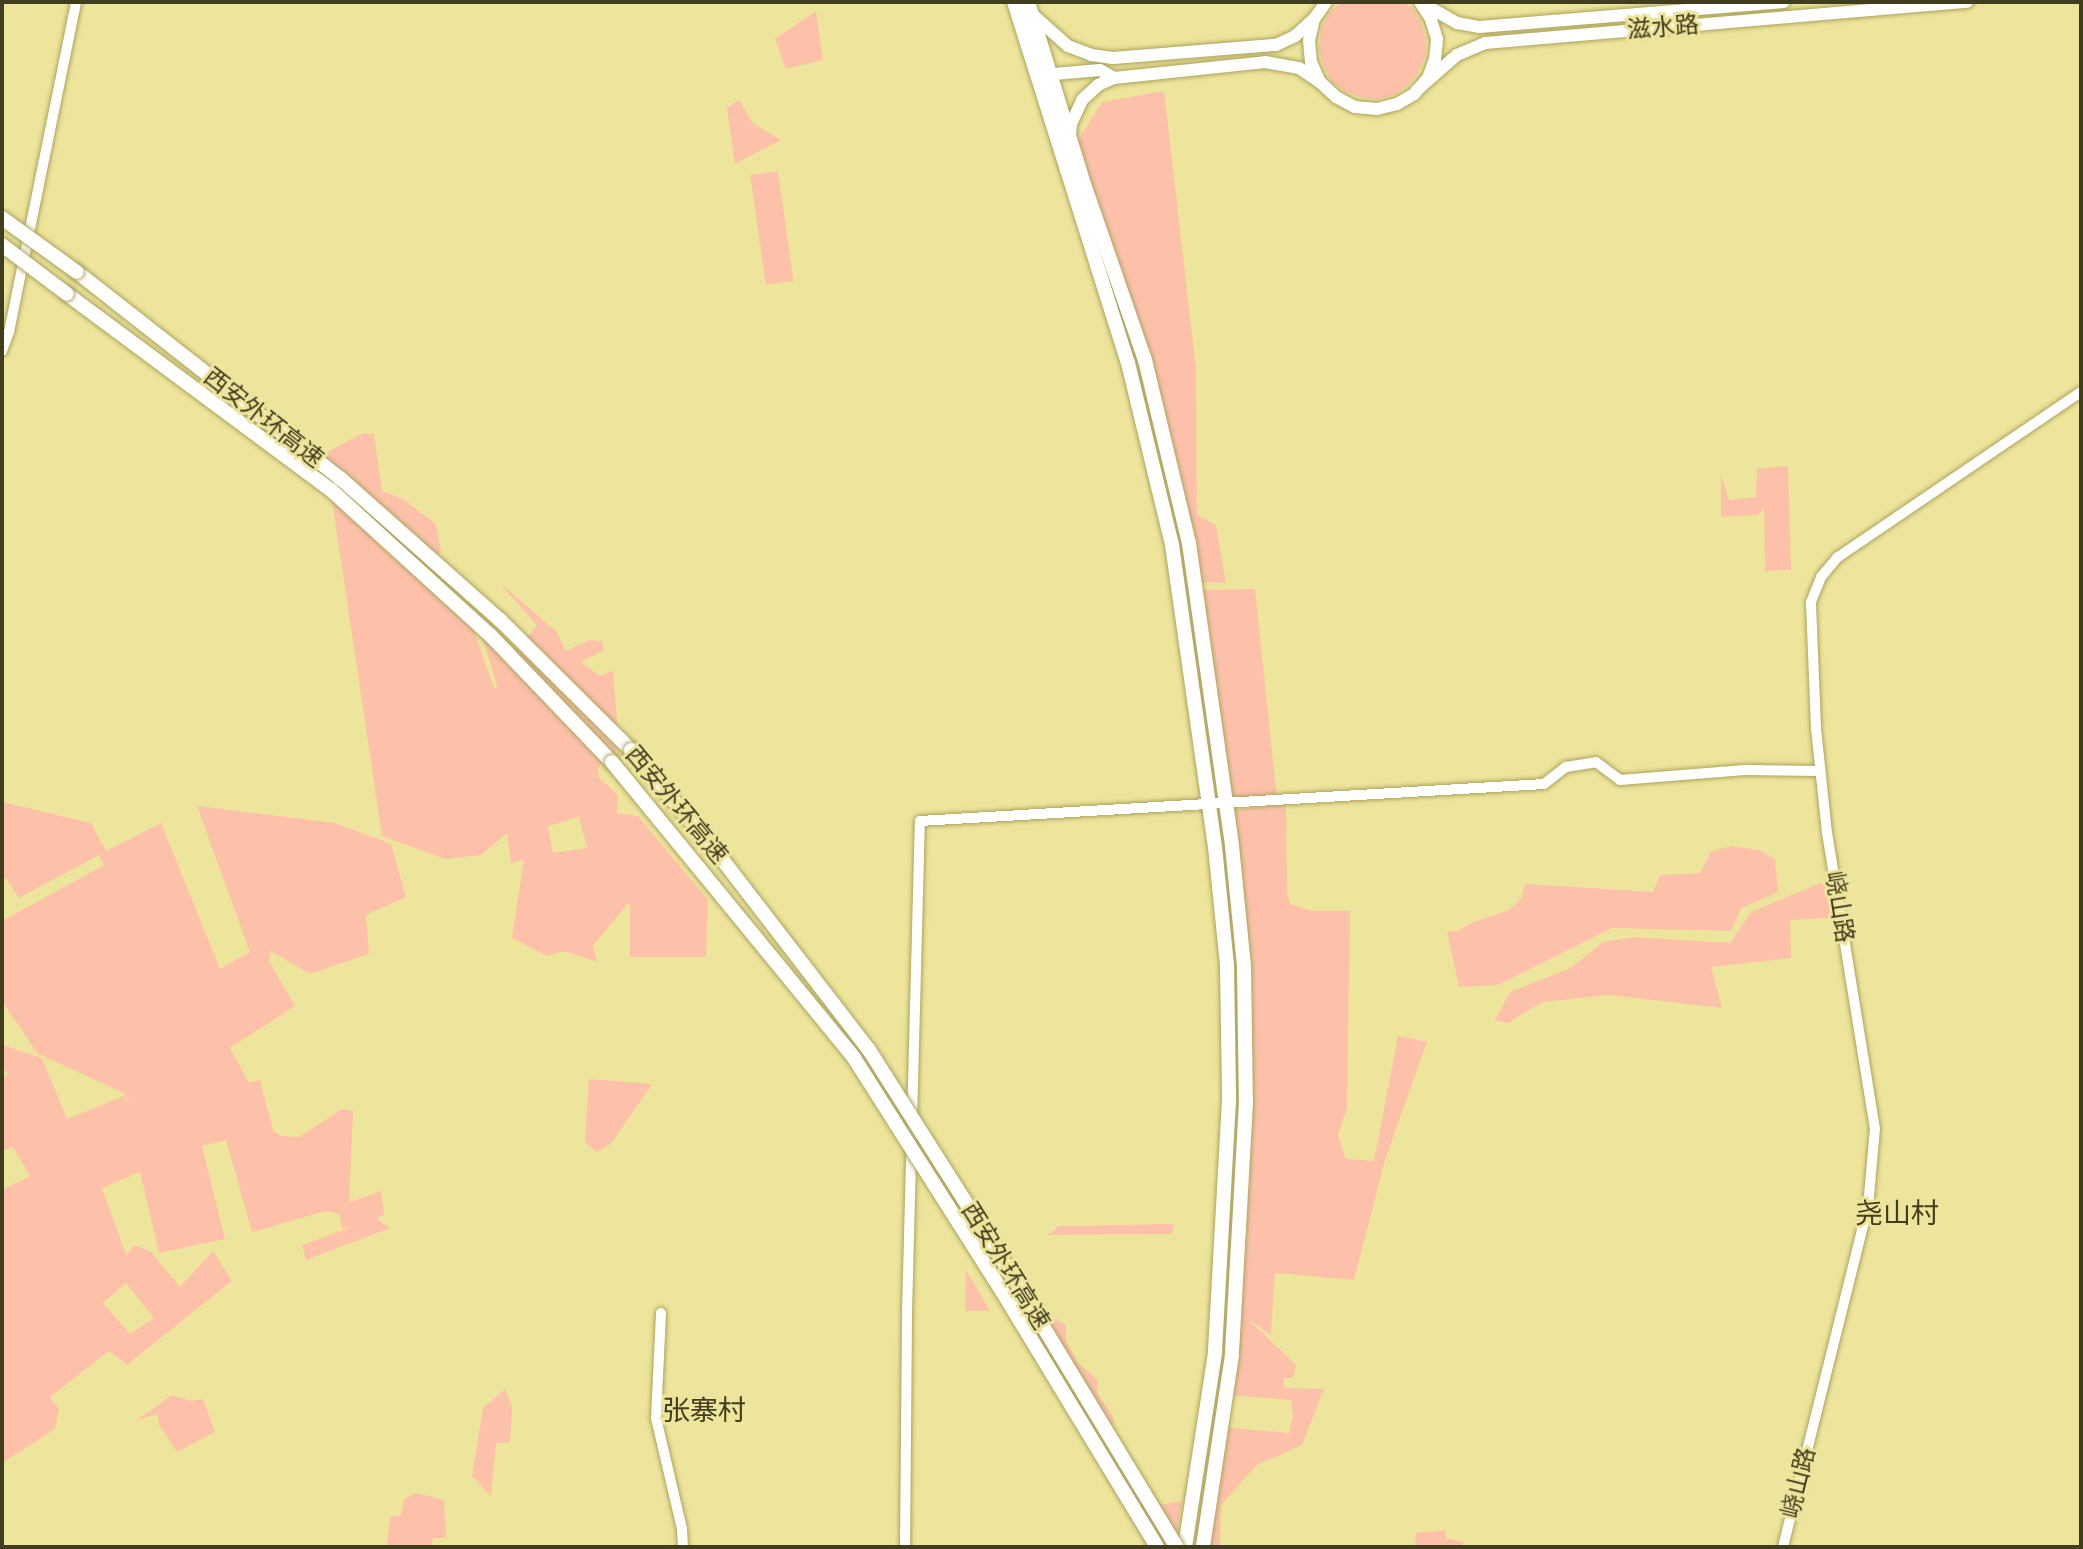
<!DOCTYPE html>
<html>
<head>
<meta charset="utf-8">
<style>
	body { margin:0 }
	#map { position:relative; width:2083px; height:1549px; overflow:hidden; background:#eee59c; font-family:"Roboto Condensed","Noto Sans SC",sans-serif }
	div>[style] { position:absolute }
	.green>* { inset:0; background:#fdc1aa; transform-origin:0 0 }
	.roads { filter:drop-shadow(0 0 2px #ada45d) drop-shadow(0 0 2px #ada45d) }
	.minor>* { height:10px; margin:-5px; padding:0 5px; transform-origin:5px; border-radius:5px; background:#fff }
	.major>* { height:12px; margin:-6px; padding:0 6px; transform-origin:6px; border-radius:6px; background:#fff }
	.highway>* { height:14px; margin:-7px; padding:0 7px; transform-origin:7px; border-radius:7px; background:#fff }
	.bridges { filter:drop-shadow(0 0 2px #ada45d) drop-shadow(0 0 2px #ada45d) }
	.highway-bridge>* { height:14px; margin:-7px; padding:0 7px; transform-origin:7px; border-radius:7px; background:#fff }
	span { translate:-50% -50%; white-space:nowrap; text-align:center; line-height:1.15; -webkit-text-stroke:6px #eee59c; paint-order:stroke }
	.street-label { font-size:24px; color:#413d1f }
	.quarter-label { font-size:28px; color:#413d1f }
	.frame { position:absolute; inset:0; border:4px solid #413d1f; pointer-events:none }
</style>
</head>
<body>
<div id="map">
	<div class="green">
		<i style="clip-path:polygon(1341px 2px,1403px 2px,1411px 7px,1421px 22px,1426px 40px,1425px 57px,1418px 73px,1407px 86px,1393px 95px,1377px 99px,1360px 97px,1344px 91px,1331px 80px,1323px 65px,1319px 49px,1321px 30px,1329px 13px)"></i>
		<i style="clip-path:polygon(816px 11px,823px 60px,786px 69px,775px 39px)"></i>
		<i style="clip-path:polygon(1164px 91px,1196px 369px,1197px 515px,1216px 525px,1226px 583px,1196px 582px,1160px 417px,1078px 140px,1102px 102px)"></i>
		<i style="clip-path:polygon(739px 100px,753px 123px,781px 140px,735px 164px,727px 108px)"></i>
		<i style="left:778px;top:171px;width:111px;height:28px;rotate:82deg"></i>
		<i style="clip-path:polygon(evenodd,363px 433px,374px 434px,382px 491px,403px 499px,436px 524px,441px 551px,419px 575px,470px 621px,495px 690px,497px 685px,480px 630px,510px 656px,537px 626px,499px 582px,557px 632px,566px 651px,589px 640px,602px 641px,604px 650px,581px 662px,600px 676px,613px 671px,619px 747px,598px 767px,599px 778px,618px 795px,617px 813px,638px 816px,708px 900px,706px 957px,630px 957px,630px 901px,593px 946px,597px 962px,564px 951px,547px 956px,512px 938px,524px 860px,511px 863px,507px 833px,481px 855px,445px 859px,382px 836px,325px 453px,363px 433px,579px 817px,587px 848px,553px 853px,548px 826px,579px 817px)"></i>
		<i style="clip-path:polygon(1788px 466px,1791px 570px,1765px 571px,1764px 506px,1759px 515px,1721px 517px,1721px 474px,1729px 500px,1756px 497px,1757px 469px)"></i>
		<i style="clip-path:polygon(1255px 589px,1277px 799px,1227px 802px,1197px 590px)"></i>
		<i style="clip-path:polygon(evenodd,2px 802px,91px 823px,106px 851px,161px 823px,220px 969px,250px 952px,197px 806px,335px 823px,391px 844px,406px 897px,366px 915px,369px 954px,310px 974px,271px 951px,269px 961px,295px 1006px,230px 1048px,249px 1083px,260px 1080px,273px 1130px,281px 1136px,299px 1137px,342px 1109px,353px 1111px,349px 1203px,381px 1191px,384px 1214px,377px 1219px,390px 1228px,306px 1260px,302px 1245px,352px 1227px,342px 1229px,339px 1214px,326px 1211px,252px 1232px,226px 1140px,202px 1146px,225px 1239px,159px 1253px,140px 1172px,102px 1188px,126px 1255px,135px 1245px,151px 1252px,180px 1287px,213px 1251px,232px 1281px,127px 1365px,109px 1351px,50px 1397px,59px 1409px,55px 1429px,2px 1463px,2px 1190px,30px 1176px,13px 1147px,2px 1151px,2px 1079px,8px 1075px,2px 1066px,2px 1045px,42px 1058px,67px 1119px,124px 1096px,131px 1109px,124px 1093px,38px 1054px,2px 1001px,2px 921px,104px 865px,99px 855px,19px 898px,6px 878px,2px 877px,2px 802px,126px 1283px,154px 1318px,130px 1334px,103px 1303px,126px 1283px)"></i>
		<i style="clip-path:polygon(1286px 804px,1287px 893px,1290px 904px,1312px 911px,1350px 911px,1347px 1109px,1338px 1135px,1346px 1159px,1374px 1161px,1398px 1036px,1427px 1042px,1385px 1160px,1354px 1280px,1275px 1273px,1271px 1335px,1248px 1319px,1296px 1365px,1293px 1378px,1283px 1378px,1285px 1388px,1324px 1389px,1302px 1445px,1257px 1465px,1221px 1505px,1220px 1547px,1204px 1547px,1223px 1427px,1289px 1433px,1293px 1415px,1291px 1400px,1226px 1395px,1244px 1103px,1229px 811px)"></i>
		<i style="clip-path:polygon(1731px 846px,1759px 850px,1775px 859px,1778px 892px,1741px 908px,1731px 931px,1612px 928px,1498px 985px,1459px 987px,1447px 932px,1457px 931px,1474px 922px,1509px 910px,1521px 899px,1525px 884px,1653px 892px,1660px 875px,1700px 873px,1711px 852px)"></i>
		<i style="clip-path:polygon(1825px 881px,1831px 918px,1790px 920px,1791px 958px,1711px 967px,1722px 1008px,1609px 995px,1542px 1002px,1508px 1023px,1495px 1020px,1510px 992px,1571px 968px,1603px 942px,1635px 937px,1730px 943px,1751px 912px)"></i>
		<i style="clip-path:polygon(589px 1079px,652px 1084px,610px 1145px,597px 1152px,585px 1142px)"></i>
		<i style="clip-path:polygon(1174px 1224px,1172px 1234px,1048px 1235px,1059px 1226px)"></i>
		<i style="clip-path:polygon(966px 1270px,990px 1311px,965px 1311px)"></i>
		<i style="clip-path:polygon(1056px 1319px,1066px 1325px,1066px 1341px,1077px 1362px,1098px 1380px,1097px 1393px,1113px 1416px,1114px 1423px,1111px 1425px,1045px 1320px)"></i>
		<i style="clip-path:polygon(505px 1389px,512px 1406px,510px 1443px,496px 1443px,491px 1496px,472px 1476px,483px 1408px)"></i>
		<i style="clip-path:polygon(172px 1395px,191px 1401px,203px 1399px,215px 1432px,177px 1452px,159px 1425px,158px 1414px,137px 1420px)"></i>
		<i style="clip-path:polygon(416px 1493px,444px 1500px,446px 1538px,433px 1538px,431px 1547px,387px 1547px,390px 1517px,401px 1515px,404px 1499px)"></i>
		<i style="clip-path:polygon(1182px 1501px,1174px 1547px,1143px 1547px,1144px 1508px)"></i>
		<i style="clip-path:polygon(1445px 1530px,1446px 1538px,1463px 1542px,1462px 1547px,1415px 1547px,1416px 1533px)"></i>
	</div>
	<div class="roads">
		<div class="minor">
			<i style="left:2px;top:351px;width:20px;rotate:-70deg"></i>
			<i style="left:9px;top:332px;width:337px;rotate:-78.5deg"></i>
			<i style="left:661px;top:1313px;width:105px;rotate:92.7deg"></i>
			<i style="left:656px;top:1418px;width:114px;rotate:76.8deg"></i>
			<i style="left:682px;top:1529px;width:18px;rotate:87deg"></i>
			<i style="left:905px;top:1547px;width:234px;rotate:-89.5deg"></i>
			<i style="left:907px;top:1313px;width:492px;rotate:-88.5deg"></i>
			<i style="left:920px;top:821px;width:625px;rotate:-3.39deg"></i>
			<i style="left:1544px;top:784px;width:28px;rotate:-38deg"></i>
			<i style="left:1566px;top:767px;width:30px;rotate:-9deg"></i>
			<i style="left:1596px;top:762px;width:30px;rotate:37deg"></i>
			<i style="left:1620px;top:780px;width:125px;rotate:-4.6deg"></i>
			<i style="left:1745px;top:770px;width:75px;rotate:0.8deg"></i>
			<i style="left:1783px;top:1547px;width:350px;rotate:-76deg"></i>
			<i style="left:1868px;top:1207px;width:78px;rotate:-84.9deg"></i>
			<i style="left:1875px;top:1129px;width:300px;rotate:-99.2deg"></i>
			<i style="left:1827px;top:833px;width:106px;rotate:-96deg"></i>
			<i style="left:1816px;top:728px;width:126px;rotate:-92.3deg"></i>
			<i style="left:1811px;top:602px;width:27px;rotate:-68deg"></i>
			<i style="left:1821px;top:577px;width:26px;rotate:-50deg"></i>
			<i style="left:1838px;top:557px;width:294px;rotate:-34.2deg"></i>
		</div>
		<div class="major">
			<i style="left:1326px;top:2px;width:21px;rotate:125deg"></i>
			<i style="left:1314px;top:19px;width:22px;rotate:103deg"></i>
			<i style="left:1309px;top:40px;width:22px;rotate:85deg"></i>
			<i style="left:1311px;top:62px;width:22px;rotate:66deg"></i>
			<i style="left:1320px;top:82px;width:22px;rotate:43deg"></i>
			<i style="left:1336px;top:97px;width:21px;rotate:28deg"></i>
			<i style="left:1355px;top:107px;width:22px;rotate:5deg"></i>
			<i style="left:1377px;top:109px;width:21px;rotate:-14deg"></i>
			<i style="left:1397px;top:104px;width:20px;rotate:-30deg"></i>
			<i style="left:1414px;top:94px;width:21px;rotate:-49deg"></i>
			<i style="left:1428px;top:78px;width:20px;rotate:-70deg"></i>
			<i style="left:1435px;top:59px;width:20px;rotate:-84deg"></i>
			<i style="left:1437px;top:39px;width:21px;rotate:-107deg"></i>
			<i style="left:1431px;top:19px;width:17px;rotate:-123deg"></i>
			<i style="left:1420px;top:2px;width:43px;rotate:29.6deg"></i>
			<i style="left:1457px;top:23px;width:22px;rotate:10deg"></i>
			<i style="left:1479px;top:27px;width:306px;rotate:-4.7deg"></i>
			<i style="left:1033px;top:15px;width:47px;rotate:41.5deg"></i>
			<i style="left:1068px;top:46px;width:25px;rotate:21deg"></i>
			<i style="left:1091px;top:55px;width:22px;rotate:8deg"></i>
			<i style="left:1113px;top:58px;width:164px;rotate:-4.6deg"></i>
			<i style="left:1276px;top:45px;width:21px;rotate:-25deg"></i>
			<i style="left:1295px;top:36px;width:25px;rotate:-42deg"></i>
			<i style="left:1043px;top:75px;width:57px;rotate:-5deg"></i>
			<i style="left:1100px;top:70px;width:16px;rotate:30deg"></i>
			<i style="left:1417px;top:90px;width:53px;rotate:-41.2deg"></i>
			<i style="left:1457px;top:55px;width:30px;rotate:-23deg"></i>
			<i style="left:1485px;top:43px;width:484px;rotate:-4.9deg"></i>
			<i style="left:1070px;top:136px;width:12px;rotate:-85deg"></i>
			<i style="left:1071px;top:124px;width:26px;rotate:-65deg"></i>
			<i style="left:1082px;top:100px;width:22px;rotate:-43deg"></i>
			<i style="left:1098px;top:85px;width:17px;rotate:-24deg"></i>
			<i style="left:1114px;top:78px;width:152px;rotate:-6deg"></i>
			<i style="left:1265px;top:62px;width:35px;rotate:10deg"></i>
			<i style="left:1299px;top:68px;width:25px;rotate:34deg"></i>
		</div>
		<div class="highway">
			<i style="left:1014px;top:2px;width:379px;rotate:72.5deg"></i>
			<i style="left:1128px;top:363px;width:187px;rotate:76.4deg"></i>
			<i style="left:1172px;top:545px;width:305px;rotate:81.9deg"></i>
			<i style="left:1215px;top:847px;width:120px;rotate:84.2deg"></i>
			<i style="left:1227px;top:966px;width:134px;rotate:89.1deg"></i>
			<i style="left:1229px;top:1100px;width:253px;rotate:93.2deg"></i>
			<i style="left:1215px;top:1353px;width:196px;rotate:98.8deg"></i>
			<i style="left:1028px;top:2px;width:190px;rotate:72.9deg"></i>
			<i style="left:1084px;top:184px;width:186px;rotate:70.9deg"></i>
			<i style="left:1145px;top:360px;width:188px;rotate:76.5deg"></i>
			<i style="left:1189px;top:543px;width:306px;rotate:81.9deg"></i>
			<i style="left:1232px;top:846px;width:121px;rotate:84.3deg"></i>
			<i style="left:1244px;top:966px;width:136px;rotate:89.2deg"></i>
			<i style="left:1246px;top:1102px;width:253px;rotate:93.2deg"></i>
			<i style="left:1232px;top:1355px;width:194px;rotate:98.6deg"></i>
			<i style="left:77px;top:272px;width:335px;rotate:38.1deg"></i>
			<i style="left:341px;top:479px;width:213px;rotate:41.6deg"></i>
			<i style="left:500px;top:620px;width:185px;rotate:44.8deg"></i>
			<i style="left:67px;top:294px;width:329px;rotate:36.6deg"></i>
			<i style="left:331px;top:490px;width:215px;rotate:42.4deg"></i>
			<i style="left:490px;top:635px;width:176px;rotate:46.2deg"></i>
		</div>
	</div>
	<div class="bridges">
		<div class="highway-bridge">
			<i style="left:2px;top:218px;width:92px;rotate:35.8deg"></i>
			<i style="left:2px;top:245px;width:81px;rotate:37deg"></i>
			<i style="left:631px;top:750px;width:131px;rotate:50deg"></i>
			<i style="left:715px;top:850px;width:252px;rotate:52.4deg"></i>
			<i style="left:869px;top:1050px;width:272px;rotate:57.6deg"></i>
			<i style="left:1015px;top:1280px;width:312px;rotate:58.8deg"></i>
			<i style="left:612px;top:762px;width:382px;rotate:50.7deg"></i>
			<i style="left:854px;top:1058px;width:276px;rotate:57.6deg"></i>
			<i style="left:1002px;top:1291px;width:299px;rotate:58.8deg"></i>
		</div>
	</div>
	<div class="street-label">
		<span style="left:1663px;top:28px;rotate:-5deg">滋水路</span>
		<span style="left:263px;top:418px;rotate:38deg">西安外环高速</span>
		<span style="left:676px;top:805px;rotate:50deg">西安外环高速</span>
		<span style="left:1839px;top:907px;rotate:81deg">峣山路</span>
		<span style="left:1005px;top:1266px;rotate:58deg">西安外环高速</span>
		<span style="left:1799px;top:1483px;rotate:-76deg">峣山路</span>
	</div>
	<div class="quarter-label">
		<span style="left:1897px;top:1214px">尧山村</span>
		<span style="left:704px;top:1411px">张寨村</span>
	</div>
	<div class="frame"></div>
</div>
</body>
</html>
